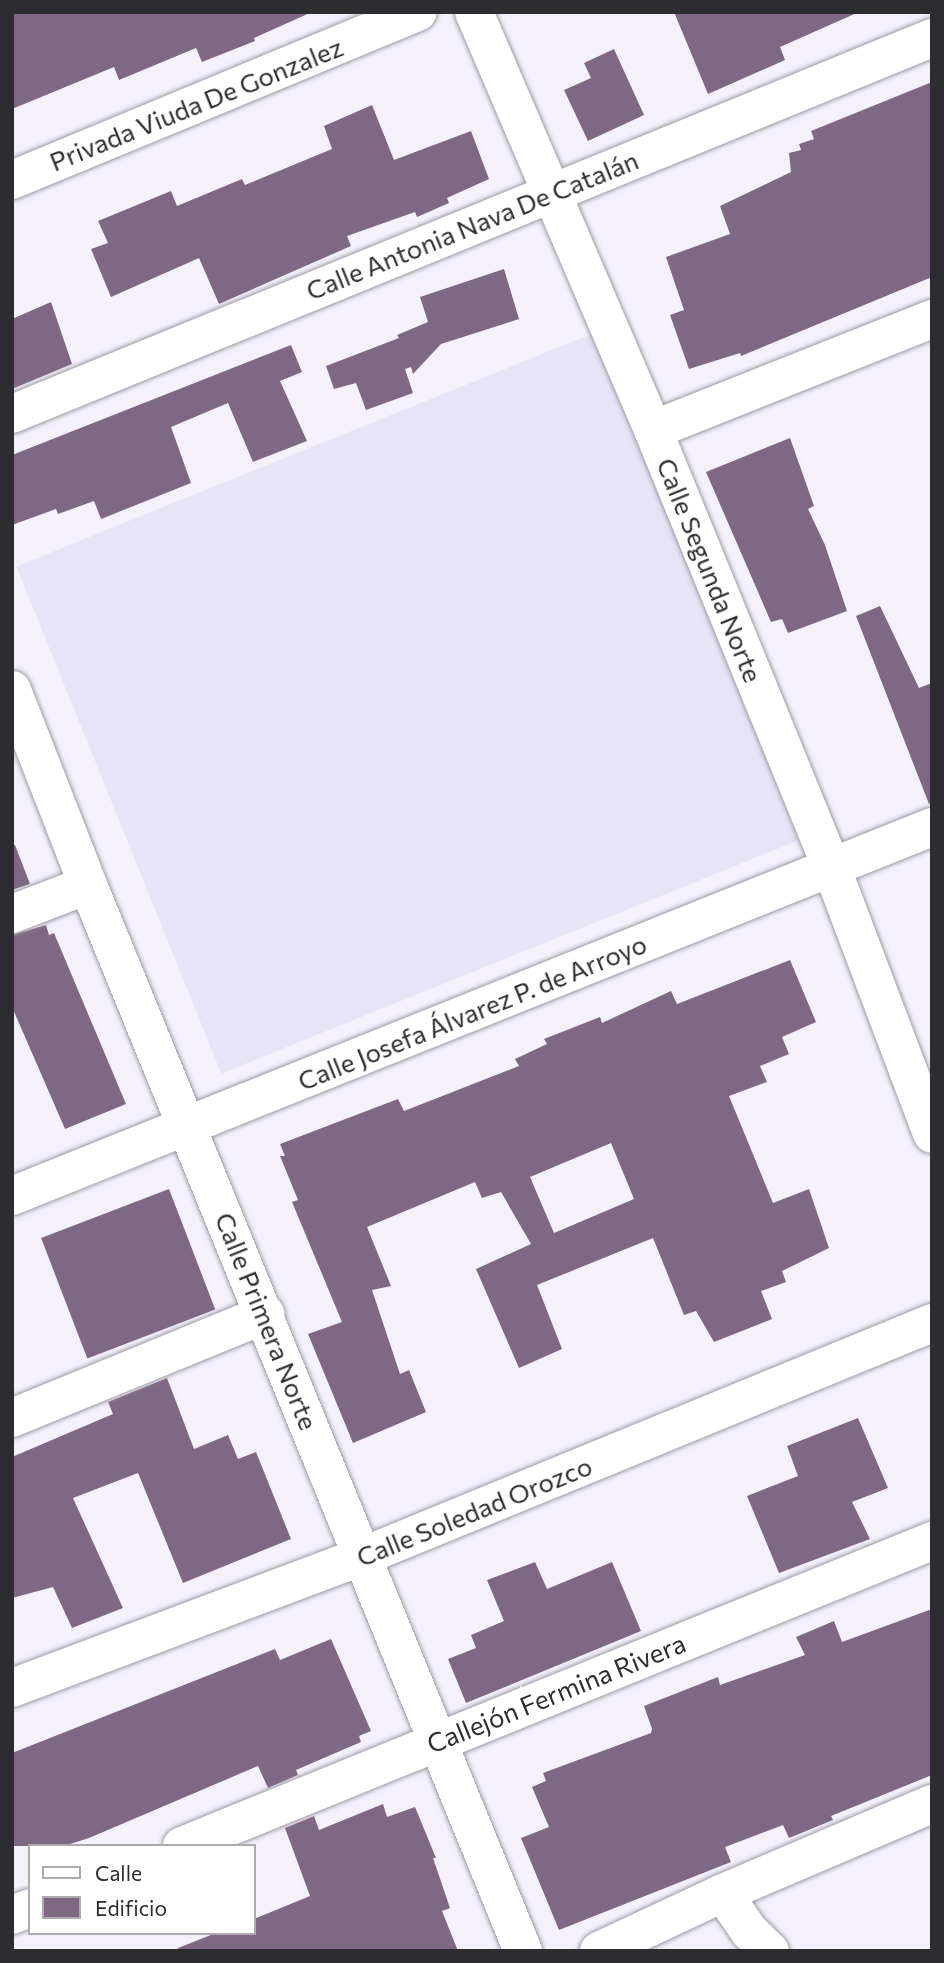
<!DOCTYPE html>
<html>
<head>
<meta charset="utf-8">
<style>
	body { margin:0 }
	#map { position:relative; width:944px; height:1963px; overflow:hidden; background:#f4f1fd; font-family:Commissioner,sans-serif }
	div>[style] { position:absolute }
	.built>* { inset:0; background:#e8e4f7; transform-origin:0 0 }
	.building>* { inset:0; background:#7e6883; transform-origin:0 0 }
	.roads { filter:drop-shadow(0 0 2px #9d9aa5) drop-shadow(0 0 2px #9d9aa5) }
	.minor>* { height:38px; margin:-19px; padding:0 19px; transform-origin:19px; border-radius:19px; background:#fff }
	span { translate:-50% -50%; white-space:nowrap; text-align:center; line-height:1.15; -webkit-text-stroke:7px #fff; paint-order:stroke }
	.street-label { font-size:26px; color:#2d2c31 }
	.frame { position:absolute; inset:0; border:14px solid #2d2c31; pointer-events:none }
	.legend { position:absolute; left:28px; top:1844px; width:228px; height:91px; box-sizing:border-box; background:#fff; border:2px solid #ababad; margin:0; padding:9px 12px; list-style:none; font-size:21px; color:#2d2c31 }
	.legend li { display:flex; align-items:center; gap:14px; height:35px }
	.legend b { width:35px; border:2px solid #ababad }
</style>
</head>
<body>
<div id="map">
	<div class="built">
		<i style="left:594px;top:333px;width:547px;height:623px;rotate:68deg"></i>
	</div>
	<div class="building">
		<i style="clip-path:polygon(12px 12px,312px 12px,254px 38px,255px 41px,202px 62px,196px 48px,119px 80px,114px 67px,12px 109px)"></i>
		<i style="clip-path:polygon(674px 12px,859px 12px,780px 47px,785px 60px,708px 94px)"></i>
		<i style="clip-path:polygon(614px 49px,644px 115px,588px 141px,564px 90px,591px 78px,584px 63px)"></i>
		<i style="clip-path:polygon(932px 82px,932px 277px,741px 356px,740px 353px,689px 369px,670px 315px,684px 310px,666px 257px,730px 234px,720px 206px,791px 172px,789px 153px,801px 150px,799px 144px,814px 139px,811px 131px)"></i>
		<i style="clip-path:polygon(372px 105px,394px 160px,471px 131px,489px 179px,447px 198px,449px 203px,417px 217px,415px 212px,347px 236px,351px 246px,219px 304px,199px 258px,111px 297px,91px 249px,108px 243px,98px 221px,171px 191px,177px 206px,242px 179px,245px 185px,332px 149px,324px 126px)"></i>
		<i style="clip-path:polygon(504px 269px,519px 319px,441px 344px,413px 374px,411px 367px,405px 369px,413px 393px,366px 410px,356px 383px,334px 389px,326px 366px,399px 338px,397px 335px,428px 322px,420px 297px)"></i>
		<i style="clip-path:polygon(51px 302px,72px 364px,12px 389px,12px 319px)"></i>
		<i style="clip-path:polygon(291px 345px,302px 372px,280px 381px,307px 441px,253px 462px,228px 403px,171px 427px,191px 483px,101px 519px,94px 501px,58px 514px,56px 509px,12px 525px,12px 455px)"></i>
		<i style="clip-path:polygon(790px 438px,814px 506px,808px 509px,825px 545px,847px 611px,788px 633px,782px 619px,771px 622px,706px 472px)"></i>
		<i style="clip-path:polygon(880px 606px,919px 688px,932px 683px,932px 803px,929px 804px,856px 616px)"></i>
		<i style="clip-path:polygon(12px 845px,15px 845px,30px 884px,12px 890px)"></i>
		<i style="clip-path:polygon(46px 925px,49px 935px,54px 933px,126px 1104px,65px 1129px,12px 1007px,12px 935px)"></i>
		<i style="clip-path:polygon(evenodd,790px 960px,816px 1022px,782px 1037px,789px 1054px,760px 1066px,767px 1082px,729px 1096px,773px 1203px,809px 1189px,829px 1248px,782px 1271px,786px 1282px,761px 1291px,772px 1319px,714px 1342px,696px 1311px,684px 1315px,653px 1238px,537px 1285px,562px 1349px,519px 1368px,476px 1269px,531px 1244px,501px 1192px,482px 1198px,475px 1182px,367px 1227px,391px 1286px,372px 1290px,400px 1374px,409px 1370px,426px 1412px,353px 1443px,308px 1334px,342px 1322px,292px 1202px,298px 1200px,280px 1156px,285px 1156px,280px 1144px,398px 1099px,404px 1111px,519px 1066px,515px 1059px,547px 1044px,544px 1039px,600px 1017px,602px 1023px,671px 991px,677px 1004px,790px 960px,611px 1143px,634px 1199px,554px 1233px,530px 1177px,611px 1143px)"></i>
		<i style="left:169px;top:1189px;width:129px;height:137px;rotate:69deg"></i>
		<i style="clip-path:polygon(167px 1378px,194px 1449px,228px 1435px,238px 1459px,256px 1452px,291px 1539px,183px 1583px,138px 1473px,73px 1498px,123px 1608px,72px 1628px,53px 1587px,12px 1598px,12px 1457px,113px 1414px,108px 1402px)"></i>
		<i style="clip-path:polygon(858px 1418px,888px 1488px,852px 1502px,870px 1539px,779px 1573px,747px 1496px,798px 1476px,787px 1446px)"></i>
		<i style="clip-path:polygon(535px 1562px,547px 1589px,612px 1562px,641px 1631px,466px 1703px,448px 1659px,476px 1648px,471px 1635px,504px 1621px,487px 1580px)"></i>
		<i style="clip-path:polygon(932px 1609px,932px 1775px,831px 1816px,833px 1820px,789px 1838px,783px 1825px,725px 1847px,731px 1862px,559px 1930px,521px 1838px,549px 1827px,532px 1787px,546px 1781px,543px 1773px,651px 1733px,652px 1729px,644px 1706px,718px 1677px,720px 1685px,805px 1655px,796px 1637px,834px 1621px,842px 1642px)"></i>
		<i style="clip-path:polygon(331px 1639px,371px 1731px,359px 1736px,361px 1742px,296px 1770px,298px 1775px,268px 1788px,258px 1766px,89px 1838px,64px 1846px,12px 1846px,12px 1753px,275px 1649px,280px 1660px)"></i>
		<i style="clip-path:polygon(383px 1804px,387px 1817px,415px 1807px,436px 1858px,433px 1858px,450px 1908px,442px 1911px,458px 1951px,179px 1951px,178px 1948px,216px 1933px,254px 1933px,254px 1919px,310px 1896px,285px 1828px,314px 1816px,319px 1830px)"></i>
	</div>
	<div class="roads">
		<div class="minor">
			<i style="left:474px;top:12px;width:455px;rotate:66.8deg"></i>
			<i style="left:653px;top:430px;width:474px;rotate:67.8deg"></i>
			<i style="left:832px;top:869px;width:283px;rotate:69.3deg"></i>
			<i style="left:12px;top:180px;width:439px;rotate:-22.5deg"></i>
			<i style="left:12px;top:414px;width:994px;rotate:-22.23deg"></i>
			<i style="left:653px;top:430px;width:300px;rotate:-21.7deg"></i>
			<i style="left:12px;top:690px;width:209px;rotate:68.7deg"></i>
			<i style="left:88px;top:885px;width:1151px;rotate:67.8deg"></i>
			<i style="left:12px;top:914px;width:81px;rotate:-20.9deg"></i>
			<i style="left:12px;top:1196px;width:991px;rotate:-21.86deg"></i>
			<i style="left:12px;top:1418px;width:274px;rotate:-22.3deg"></i>
			<i style="left:12px;top:1688px;width:373px;rotate:-20.6deg"></i>
			<i style="left:361px;top:1557px;width:617px;rotate:-22.28deg"></i>
			<i style="left:182px;top:1846px;width:810px;rotate:-22.13deg"></i>
			<i style="left:723px;top:1893px;width:46px;rotate:55.6deg"></i>
			<i style="left:749px;top:1931px;width:29px;rotate:44deg"></i>
			<i style="left:12px;top:1915px;width:19px;rotate:-21deg"></i>
			<i style="left:599px;top:1951px;width:137px;rotate:-25.1deg"></i>
			<i style="left:723px;top:1893px;width:227px;rotate:-23.1deg"></i>
		</div>
	</div>
	<div class="street-label">
		<span style="left:196px;top:104px;rotate:-22deg">Privada Viuda De Gonzalez</span>
		<span style="left:472px;top:225px;rotate:-22deg">Calle Antonia Nava De Catalán</span>
		<span style="left:710px;top:570px;rotate:68deg">Calle Segunda Norte</span>
		<span style="left:472px;top:1012px;rotate:-22deg">Calle Josefa Álvarez P. de Arroyo</span>
		<span style="left:267px;top:1321px;rotate:68deg">Calle Primera Norte</span>
		<span style="left:474px;top:1511px;rotate:-22deg">Calle Soledad Orozco</span>
		<span style="left:556px;top:1693px;rotate:-22deg">Callejón Fermina Rivera</span>
	</div>
	<div class="frame"></div>
	<ul class="legend">
	<li><b style="height:9px;background:#fff"></b>Calle</li>
	<li><b style="height:19px;background:#7e6883"></b>Edificio</li>
	</ul>
</div>
</body>
</html>
